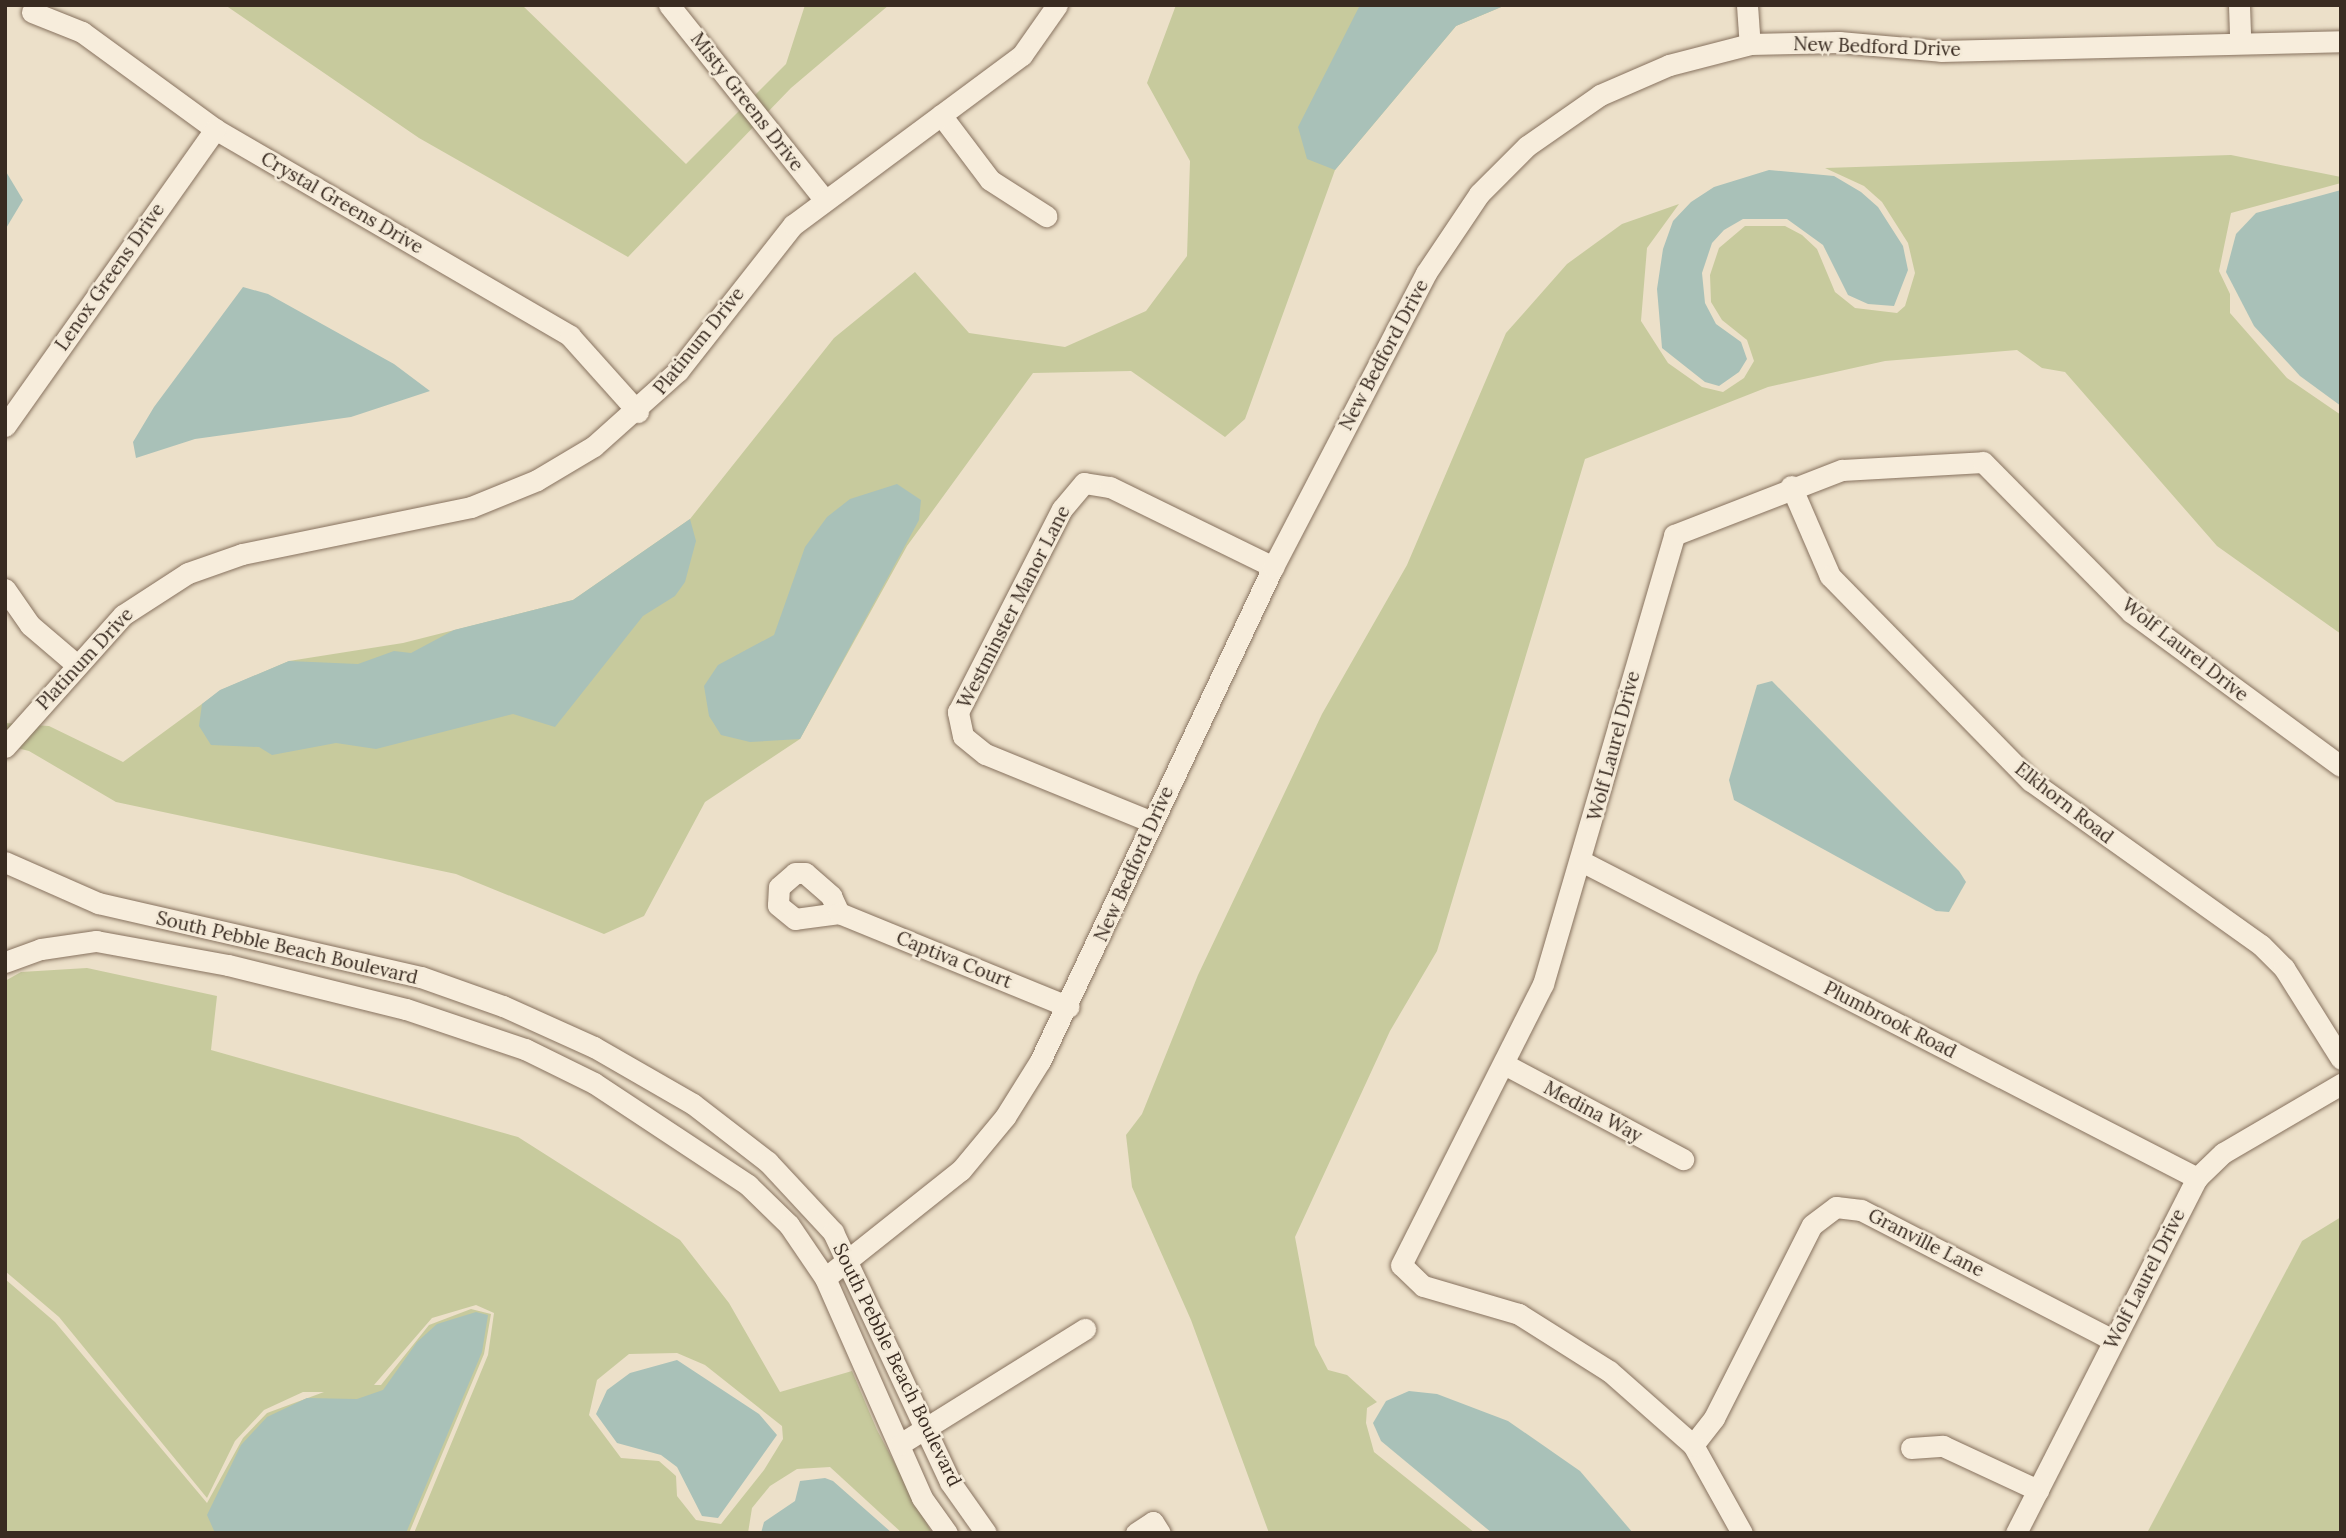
<!DOCTYPE html>
<html>
<head>
<meta charset="utf-8">
<style>
	body { margin:0 }
	#map { position:relative; width:2346px; height:1538px; overflow:hidden; background:#ece0c9; font-family:Lora,serif }
	div>[style] { position:absolute }
	.green>* { inset:0; background:#c7ca9d }
	.water>* { inset:0; background:#a9c1b8 }
	.roads { filter:drop-shadow(0 0 2px #87725f) drop-shadow(0 0 2px #87725f) }
	.minor>* { height:21px; margin:-10.5px; padding:0 10.5px; transform-origin:10.5px; border-radius:10.5px; background:#f7eddc }
	span { translate:-50% -50%; white-space:nowrap; text-align:center; line-height:1.15; -webkit-text-stroke:5px #f4ead8; paint-order:stroke }
	.street-label { font-size:19px; color:#392b21 }
	.frame { position:absolute; inset:0; border:7px solid #392b21; pointer-events:none }
</style>
</head>
<body>
<div id="map">
	<div class="green">
		<i style="clip-path:polygon(225px 5px,522px 5px,686px 164px,786px 64px,805px 5px,889px 5px,791px 88px,628px 257px,419px 138px)"></i>
		<i style="clip-path:polygon(1176px 5px,1506px 5px,1456px 26px,1335px 170px,1245px 419px,1225px 437px,1131px 371px,1033px 373px,907px 546px,800px 739px,705px 802px,644px 916px,604px 934px,456px 874px,116px 802px,29px 751px,5px 745px,5px 723px,49px 726px,123px 762px,221px 690px,289px 661px,403px 643px,573px 600px,690px 519px,834px 338px,915px 272px,969px 333px,1065px 347px,1146px 311px,1187px 256px,1190px 161px,1147px 83px)"></i>
		<i style="clip-path:polygon(2231px 155px,2341px 177px,2341px 183px,2231px 213px,2219px 271px,2230px 294px,2230px 313px,2287px 378px,2341px 415px,2341px 634px,2217px 546px,2065px 372px,2042px 368px,2017px 350px,1885px 361px,1768px 387px,1585px 459px,1437px 951px,1390px 1031px,1295px 1237px,1315px 1345px,1328px 1370px,1347px 1375px,1377px 1402px,1367px 1408px,1366px 1423px,1374px 1452px,1475px 1533px,1269px 1533px,1191px 1320px,1132px 1187px,1126px 1135px,1142px 1114px,1198px 975px,1322px 714px,1407px 565px,1506px 333px,1567px 264px,1622px 224px,1679px 204px,1647px 248px,1641px 321px,1668px 363px,1702px 387px,1723px 392px,1744px 378px,1754px 361px,1747px 340px,1722px 320px,1711px 302px,1710px 275px,1719px 248px,1745px 226px,1785px 226px,1802px 235px,1817px 249px,1835px 292px,1855px 308px,1897px 313px,1905px 306px,1915px 273px,1908px 243px,1882px 202px,1864px 186px,1825px 168px)"></i>
		<i style="clip-path:polygon(evenodd,87px 968px,217px 996px,211px 1050px,518px 1137px,680px 1240px,729px 1303px,780px 1392px,852px 1371px,877px 1430px,932px 1533px,902px 1533px,830px 1467px,797px 1469px,770px 1486px,752px 1508px,748px 1533px,414px 1533px,488px 1355px,494px 1313px,476px 1305px,432px 1318px,374px 1385px,381px 1385px,429px 1325px,471px 1309px,491px 1314px,484px 1354px,409px 1533px,5px 1533px,5px 1279px,55px 1322px,207px 1503px,243px 1438px,267px 1413px,324px 1392px,303px 1392px,264px 1410px,235px 1441px,207px 1498px,59px 1317px,5px 1271px,5px 981px,21px 972px,87px 968px,677px 1353px,705px 1365px,782px 1426px,783px 1439px,764px 1470px,721px 1524px,696px 1520px,677px 1496px,676px 1476px,659px 1461px,621px 1458px,589px 1415px,597px 1380px,629px 1354px,677px 1353px)"></i>
		<i style="clip-path:polygon(2341px 1217px,2341px 1533px,2147px 1533px,2302px 1241px)"></i>
	</div>
	<div class="water">
		<i style="clip-path:polygon(1360px 5px,1506px 5px,1456px 26px,1335px 170px,1307px 159px,1298px 127px)"></i>
		<i style="clip-path:polygon(5px 170px,23px 200px,5px 230px)"></i>
		<i style="clip-path:polygon(1769px 170px,1834px 176px,1861px 192px,1878px 207px,1903px 246px,1908px 270px,1894px 306px,1868px 304px,1848px 295px,1823px 245px,1787px 219px,1743px 219px,1724px 230px,1712px 243px,1702px 273px,1705px 303px,1716px 324px,1741px 342px,1747px 359px,1739px 372px,1719px 386px,1705px 382px,1662px 348px,1657px 289px,1663px 249px,1673px 221px,1691px 202px,1714px 187px)"></i>
		<i style="clip-path:polygon(2341px 190px,2341px 406px,2300px 376px,2254px 326px,2226px 272px,2236px 234px,2256px 213px)"></i>
		<i style="clip-path:polygon(243px 287px,268px 294px,394px 364px,430px 391px,351px 417px,195px 439px,136px 458px,133px 442px,154px 407px)"></i>
		<i style="clip-path:polygon(897px 484px,921px 500px,919px 520px,800px 739px,750px 742px,721px 735px,709px 716px,704px 686px,718px 665px,774px 635px,805px 547px,827px 517px,850px 499px)"></i>
		<i style="clip-path:polygon(690px 519px,696px 541px,685px 582px,675px 596px,643px 616px,555px 727px,513px 714px,376px 749px,336px 743px,272px 755px,259px 747px,211px 745px,199px 726px,202px 704px,220px 690px,289px 661px,358px 664px,394px 651px,411px 653px,454px 630px,573px 600px)"></i>
		<i style="clip-path:polygon(1772px 681px,1959px 871px,1966px 882px,1949px 912px,1936px 911px,1734px 800px,1729px 780px,1757px 685px)"></i>
		<i style="clip-path:polygon(476px 1312px,488px 1315px,482px 1352px,406px 1533px,215px 1533px,207px 1515px,241px 1445px,267px 1417px,307px 1398px,357px 1399px,383px 1390px,417px 1342px,437px 1324px)"></i>
		<i style="clip-path:polygon(677px 1360px,759px 1414px,777px 1435px,718px 1518px,702px 1516px,677px 1467px,661px 1455px,617px 1443px,596px 1414px,607px 1390px,630px 1373px)"></i>
		<i style="clip-path:polygon(1409px 1391px,1437px 1394px,1508px 1421px,1580px 1471px,1633px 1533px,1492px 1533px,1381px 1441px,1373px 1423px,1386px 1401px)"></i>
		<i style="clip-path:polygon(825px 1478px,833px 1481px,892px 1533px,761px 1533px,764px 1522px,795px 1501px,800px 1481px)"></i>
	</div>
	<div class="roads">
		<div class="minor">
			<i style="left:669px;top:5px;width:248px;rotate:51.4deg"></i>
			<i style="left:1747px;top:5px;width:39px;rotate:86deg"></i>
			<i style="left:2239px;top:5px;width:38px;rotate:88deg"></i>
			<i style="left:32px;top:12px;width:54px;rotate:21.8deg"></i>
			<i style="left:82px;top:32px;width:165px;rotate:36.1deg"></i>
			<i style="left:215px;top:129px;width:411px;rotate:30.2deg"></i>
			<i style="left:570px;top:336px;width:102px;rotate:48.2deg"></i>
			<i style="left:941px;top:115px;width:81px;rotate:53deg"></i>
			<i style="left:990px;top:180px;width:67px;rotate:32.7deg"></i>
			<i style="left:5px;top:426px;width:364px;rotate:-54.7deg"></i>
			<i style="left:1791px;top:486px;width:98px;rotate:66.6deg"></i>
			<i style="left:1830px;top:576px;width:287px;rotate:45.6deg"></i>
			<i style="left:2031px;top:781px;width:282px;rotate:35.5deg"></i>
			<i style="left:2261px;top:945px;width:33px;rotate:45deg"></i>
			<i style="left:2284px;top:968px;width:107px;rotate:57.9deg"></i>
			<i style="left:5px;top:589px;width:44px;rotate:55.2deg"></i>
			<i style="left:30px;top:625px;width:62px;rotate:40.4deg"></i>
			<i style="left:5px;top:747px;width:177px;rotate:-48.2deg"></i>
			<i style="left:123px;top:615px;width:77px;rotate:-32.9deg"></i>
			<i style="left:188px;top:573px;width:57px;rotate:-19.4deg"></i>
			<i style="left:242px;top:554px;width:234px;rotate:-11.6deg"></i>
			<i style="left:471px;top:507px;width:71px;rotate:-22.2deg"></i>
			<i style="left:537px;top:480px;width:66px;rotate:-30.8deg"></i>
			<i style="left:594px;top:446px;width:113px;rotate:-41.8deg"></i>
			<i style="left:678px;top:371px;width:186px;rotate:-51.8deg"></i>
			<i style="left:793px;top:225px;width:285px;rotate:-36.6deg"></i>
			<i style="left:1022px;top:55px;width:61px;rotate:-55deg"></i>
			<i style="left:1152px;top:822px;width:180px;rotate:-157.8deg"></i>
			<i style="left:985px;top:754px;width:28px;rotate:-141deg"></i>
			<i style="left:963px;top:736px;width:25px;rotate:-102deg"></i>
			<i style="left:958px;top:712px;width:228px;rotate:-62.9deg"></i>
			<i style="left:1062px;top:509px;width:34px;rotate:-50deg"></i>
			<i style="left:1084px;top:483px;width:26px;rotate:9deg"></i>
			<i style="left:1110px;top:487px;width:182px;rotate:26.1deg"></i>
			<i style="left:5px;top:862px;width:102px;rotate:23.8deg"></i>
			<i style="left:98px;top:903px;width:331px;rotate:12.9deg"></i>
			<i style="left:421px;top:977px;width:87px;rotate:19.5deg"></i>
			<i style="left:503px;top:1006px;width:100px;rotate:24.3deg"></i>
			<i style="left:594px;top:1047px;width:114px;rotate:29.9deg"></i>
			<i style="left:693px;top:1104px;width:95px;rotate:37.7deg"></i>
			<i style="left:768px;top:1162px;width:96px;rotate:47.1deg"></i>
			<i style="left:833px;top:1232px;width:276px;rotate:64.9deg"></i>
			<i style="left:950px;top:1482px;width:62px;rotate:54.8deg"></i>
			<i style="left:1583px;top:862px;width:691px;rotate:27.23deg"></i>
			<i style="left:839px;top:913px;width:44px;rotate:172.2deg"></i>
			<i style="left:795px;top:919px;width:22px;rotate:-141deg"></i>
			<i style="left:778px;top:905px;width:18px;rotate:-87deg"></i>
			<i style="left:779px;top:887px;width:21px;rotate:-41deg"></i>
			<i style="left:795px;top:873px;width:10px"></i>
			<i style="left:805px;top:873px;width:35px;rotate:41deg"></i>
			<i style="left:831px;top:896px;width:19px;rotate:65deg"></i>
			<i style="left:839px;top:913px;width:248px;rotate:22.2deg"></i>
			<i style="left:5px;top:962px;width:38px;rotate:-20deg"></i>
			<i style="left:41px;top:949px;width:56px;rotate:-8.3deg"></i>
			<i style="left:96px;top:941px;width:134px;rotate:10.3deg"></i>
			<i style="left:228px;top:965px;width:183px;rotate:13.9deg"></i>
			<i style="left:406px;top:1009px;width:126px;rotate:18.6deg"></i>
			<i style="left:525px;top:1049px;width:77px;rotate:26.2deg"></i>
			<i style="left:594px;top:1083px;width:185px;rotate:33.5deg"></i>
			<i style="left:748px;top:1185px;width:57px;rotate:44.3deg"></i>
			<i style="left:789px;top:1225px;width:64px;rotate:55.8deg"></i>
			<i style="left:825px;top:1278px;width:240px;rotate:66.2deg"></i>
			<i style="left:922px;top:1498px;width:43px;rotate:54.5deg"></i>
			<i style="left:1504px;top:1064px;width:203px;rotate:28deg"></i>
			<i style="left:825px;top:1278px;width:174px;rotate:-38.5deg"></i>
			<i style="left:961px;top:1170px;width:69px;rotate:-50.3deg"></i>
			<i style="left:1005px;top:1117px;width:66px;rotate:-58deg"></i>
			<i style="left:1040px;top:1061px;width:546px;rotate:-64.75deg"></i>
			<i style="left:1273px;top:567px;width:331px;rotate:-62.5deg"></i>
			<i style="left:1426px;top:273px;width:95px;rotate:-56.1deg"></i>
			<i style="left:1479px;top:194px;width:68px;rotate:-45deg"></i>
			<i style="left:1527px;top:146px;width:89px;rotate:-34.9deg"></i>
			<i style="left:1600px;top:95px;width:75px;rotate:-23.5deg"></i>
			<i style="left:1669px;top:65px;width:84px;rotate:-14.5deg"></i>
			<i style="left:1750px;top:44px;width:89px;rotate:-1.3deg"></i>
			<i style="left:1839px;top:42px;width:102px;rotate:5deg"></i>
			<i style="left:1941px;top:51px;width:400px;rotate:-1.4deg"></i>
			<i style="left:900px;top:1444px;width:218px;rotate:-31.9deg"></i>
			<i style="left:1693px;top:1445px;width:34px;rotate:-52deg"></i>
			<i style="left:1714px;top:1418px;width:216px;rotate:-63.1deg"></i>
			<i style="left:1812px;top:1225px;width:30px;rotate:-37deg"></i>
			<i style="left:1836px;top:1207px;width:25px;rotate:7deg"></i>
			<i style="left:1861px;top:1210px;width:284px;rotate:27.3deg"></i>
			<i style="left:1911px;top:1448px;width:32px;rotate:-4deg"></i>
			<i style="left:1943px;top:1446px;width:105px;rotate:24.9deg"></i>
			<i style="left:1136px;top:1533px;width:20px;rotate:-33deg"></i>
			<i style="left:1153px;top:1522px;width:13px;rotate:58deg"></i>
			<i style="left:1742px;top:1533px;width:101px;rotate:-119.1deg"></i>
			<i style="left:1693px;top:1445px;width:112px;rotate:-138.6deg"></i>
			<i style="left:1609px;top:1371px;width:107px;rotate:-147.7deg"></i>
			<i style="left:1519px;top:1314px;width:100px;rotate:-163.7deg"></i>
			<i style="left:1423px;top:1286px;width:30px;rotate:-136deg"></i>
			<i style="left:1401px;top:1265px;width:315px;rotate:-63.2deg"></i>
			<i style="left:1543px;top:984px;width:468px;rotate:-73.7deg"></i>
			<i style="left:1674px;top:535px;width:180px;rotate:-21.2deg"></i>
			<i style="left:1842px;top:470px;width:141px;rotate:-3.2deg"></i>
			<i style="left:1983px;top:462px;width:211px;rotate:45.4deg"></i>
			<i style="left:2131px;top:612px;width:260px;rotate:36.3deg"></i>
			<i style="left:2016px;top:1533px;width:398px;rotate:-63deg"></i>
			<i style="left:2197px;top:1178px;width:36px;rotate:-44deg"></i>
			<i style="left:2223px;top:1153px;width:137px;rotate:-30.3deg"></i>
		</div>
	</div>
	<div class="street-label">
		<span style="left:1877px;top:47px;rotate:2deg">New Bedford Drive</span>
		<span style="left:747px;top:102px;rotate:52deg">Misty Greens Drive</span>
		<span style="left:342px;top:203px;rotate:30deg">Crystal Greens Drive</span>
		<span style="left:110px;top:277px;rotate:-55deg">Lenox Greens Drive</span>
		<span style="left:699px;top:341px;rotate:-51deg">Platinum Drive</span>
		<span style="left:1384px;top:355px;rotate:-62deg">New Bedford Drive</span>
		<span style="left:1014px;top:607px;rotate:-63deg">Westminster Manor Lane</span>
		<span style="left:2185px;top:650px;rotate:38deg">Wolf Laurel Drive</span>
		<span style="left:85px;top:659px;rotate:-47deg">Platinum Drive</span>
		<span style="left:1614px;top:746px;rotate:-75deg">Wolf Laurel Drive</span>
		<span style="left:2064px;top:803px;rotate:38deg">Elkhorn Road</span>
		<span style="left:1134px;top:864px;rotate:-66deg">New Bedford Drive</span>
		<span style="left:287px;top:948px;rotate:13deg">South Pebble Beach Boulevard</span>
		<span style="left:954px;top:960px;rotate:22deg">Captiva Court</span>
		<span style="left:1890px;top:1020px;rotate:27deg">Plumbrook Road</span>
		<span style="left:1593px;top:1112px;rotate:28deg">Medina Way</span>
		<span style="left:1926px;top:1243px;rotate:27deg">Granville Lane</span>
		<span style="left:2145px;top:1279px;rotate:-63deg">Wolf Laurel Drive</span>
		<span style="left:897px;top:1365px;rotate:64deg">South Pebble Beach Boulevard</span>
	</div>
	<div class="frame"></div>
</div>
</body>
</html>
